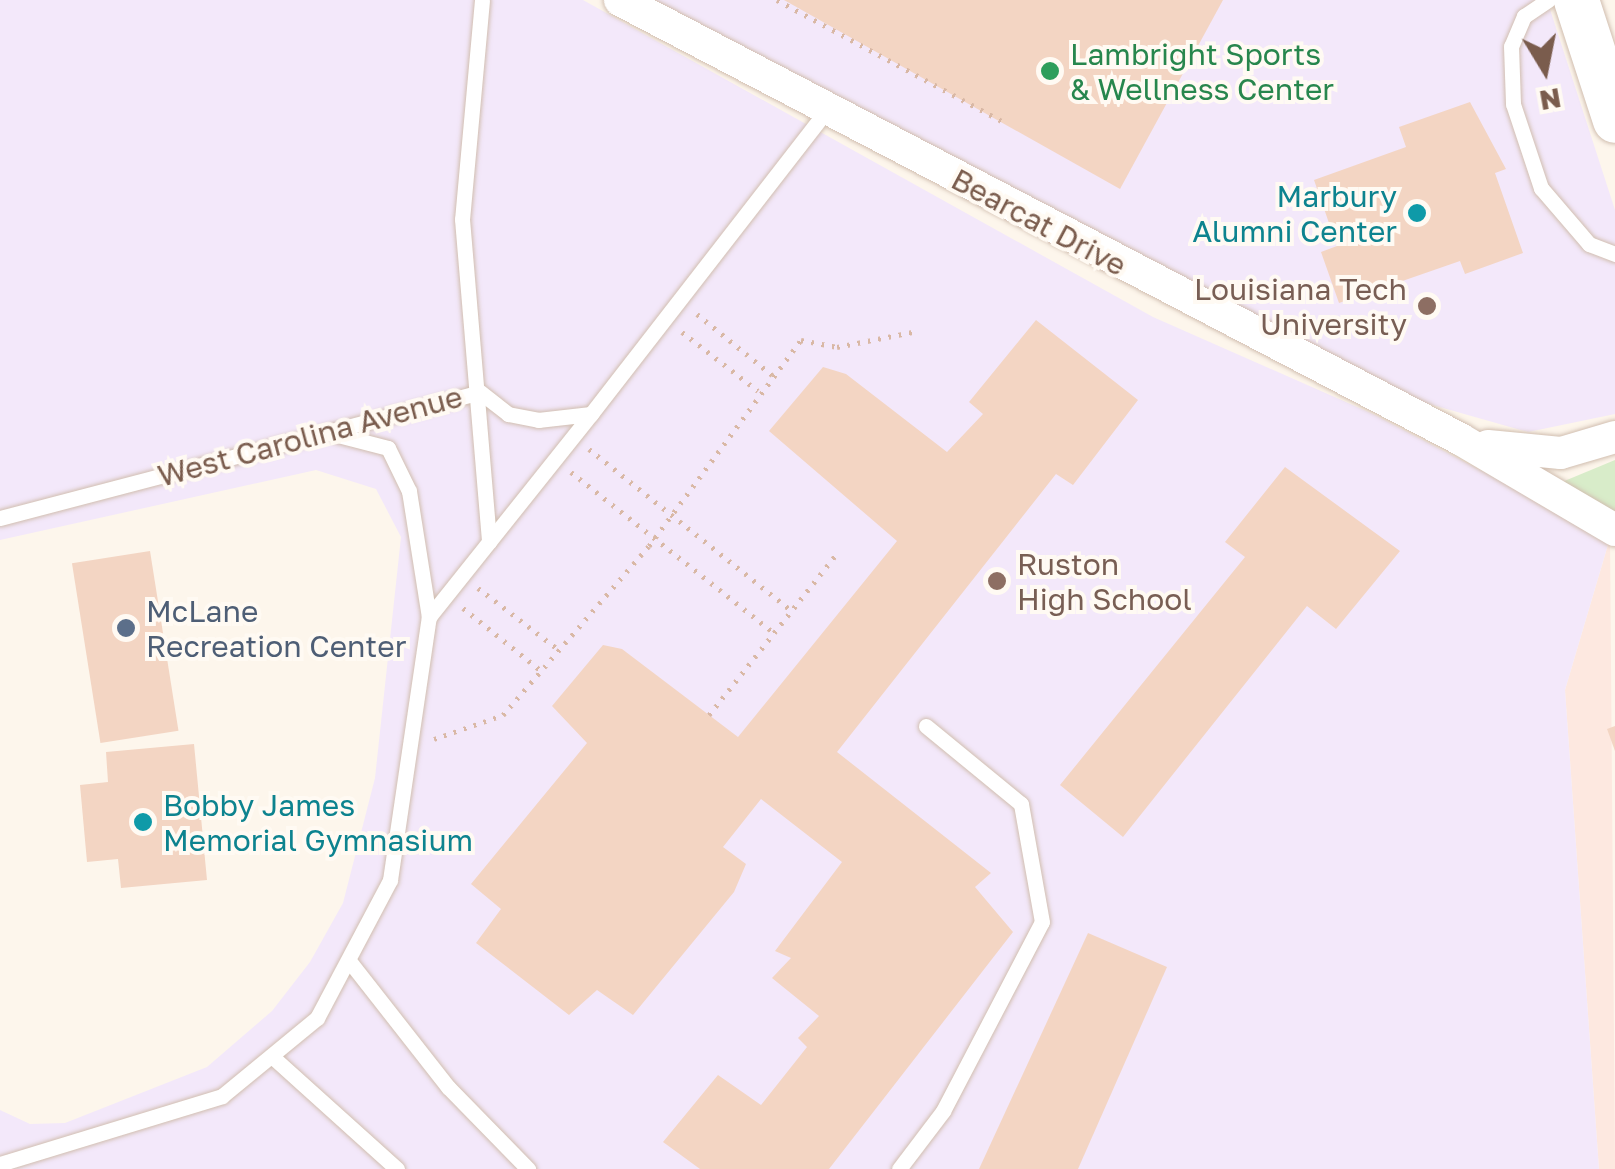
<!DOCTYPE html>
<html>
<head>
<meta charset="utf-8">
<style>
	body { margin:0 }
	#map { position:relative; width:1615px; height:1169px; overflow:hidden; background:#fdf6ec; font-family:"Golos Text",sans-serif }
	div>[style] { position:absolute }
	.commercial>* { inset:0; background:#fde8e0 }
	.education>* { inset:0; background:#f3e8fa }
	.green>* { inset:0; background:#d8ecc9 }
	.building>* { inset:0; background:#f3d5c3; transform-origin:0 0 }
	.path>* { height:5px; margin-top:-2.5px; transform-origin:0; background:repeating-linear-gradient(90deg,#d9b8a5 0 2.5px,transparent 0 10.5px) }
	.roads { filter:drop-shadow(0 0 2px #d1beb0) drop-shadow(0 0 2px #d1beb0) }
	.lane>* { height:15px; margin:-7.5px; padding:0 7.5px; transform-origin:7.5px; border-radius:7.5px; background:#fff }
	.street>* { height:32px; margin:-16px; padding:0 16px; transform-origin:16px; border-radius:16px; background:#fff }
	.secondary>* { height:45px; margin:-22.5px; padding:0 22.5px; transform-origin:22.5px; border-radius:22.5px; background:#fff }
	.dots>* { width:28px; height:28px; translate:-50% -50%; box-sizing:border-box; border:5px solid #fffaf3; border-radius:50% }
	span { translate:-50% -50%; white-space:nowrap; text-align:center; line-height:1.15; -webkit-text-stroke:8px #fffaf3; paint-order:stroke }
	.leisure-label { font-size:30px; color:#27864d }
	.left { translate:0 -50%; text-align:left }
	.culture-label { font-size:30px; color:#0d838f }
	.right { translate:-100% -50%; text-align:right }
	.street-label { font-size:30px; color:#7a5c4d }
	.education-label { font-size:30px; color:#785e54 }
	.service-label { font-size:30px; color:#4e5e75 }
	.north { position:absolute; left:1495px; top:20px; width:100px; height:100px; -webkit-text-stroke:8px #fffaf3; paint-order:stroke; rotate:170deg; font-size:28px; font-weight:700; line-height:40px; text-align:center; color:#7a5c4d }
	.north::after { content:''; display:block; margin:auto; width:35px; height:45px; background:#7a5c4d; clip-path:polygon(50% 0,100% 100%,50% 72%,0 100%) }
</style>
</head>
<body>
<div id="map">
	<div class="commercial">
		<i style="clip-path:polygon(1610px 538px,1615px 1169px,1599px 1169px,1565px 690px)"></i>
	</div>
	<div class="education">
		<i style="clip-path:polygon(0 0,583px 0,1153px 317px,1373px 414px,1610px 538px,1565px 690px,1599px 1169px,0 1169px,0 1110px,30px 1124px,65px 1123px,207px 1067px,272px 1011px,310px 962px,343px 903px,375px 778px,401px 537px,376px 489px,316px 470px,0 540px)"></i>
		<i style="clip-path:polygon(655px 0,1547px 0,1615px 210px,1615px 414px,1528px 432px,1422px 402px)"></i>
	</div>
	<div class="green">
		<i style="clip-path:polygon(1615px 460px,1615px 521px,1562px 482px)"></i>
	</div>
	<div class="building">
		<i style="clip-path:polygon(784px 0,1223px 0,1120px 189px)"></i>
		<i style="clip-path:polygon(1470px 102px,1506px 169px,1495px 173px,1523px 253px,1465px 274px,1460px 261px,1339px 303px,1321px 252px,1337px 246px,1314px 180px,1406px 147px,1399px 127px)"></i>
		<i style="clip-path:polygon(1036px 320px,1138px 400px,1073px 485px,1056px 474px,837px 752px,991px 873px,975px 887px,1013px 932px,829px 1169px,700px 1169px,663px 1142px,718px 1075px,761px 1105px,807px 1047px,798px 1038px,819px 1016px,772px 978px,791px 958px,775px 951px,842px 862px,761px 799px,723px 847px,746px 864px,734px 892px,633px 1015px,597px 990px,569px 1015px,476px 943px,501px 909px,471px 884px,587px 743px,552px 706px,603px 645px,622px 649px,738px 737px,897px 541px,769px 431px,823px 367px,846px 374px,947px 452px,983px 414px,969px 402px)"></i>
		<i style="clip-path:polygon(1285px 467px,1400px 551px,1336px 629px,1307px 606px,1123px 837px,1060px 785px,1245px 557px,1225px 542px)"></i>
		<i style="left:150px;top:551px;width:182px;height:79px;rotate:81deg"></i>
		<i style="clip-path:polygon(1615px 726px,1615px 751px,1607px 729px)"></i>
		<i style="clip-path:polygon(194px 744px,207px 880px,121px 888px,118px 859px,87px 862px,80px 785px,108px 782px,106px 752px)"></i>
		<i style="clip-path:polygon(1088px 933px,1167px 967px,1078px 1169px,979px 1169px)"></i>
	</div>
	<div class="path">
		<i style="left:777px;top:0;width:261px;rotate:28.3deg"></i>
		<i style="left:697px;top:314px;width:97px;rotate:39.1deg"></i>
		<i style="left:682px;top:332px;width:96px;rotate:37.8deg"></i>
		<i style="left:589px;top:449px;width:260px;rotate:38.6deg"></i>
		<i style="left:571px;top:472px;width:259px;rotate:38.4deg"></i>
		<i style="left:478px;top:588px;width:102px;rotate:37.4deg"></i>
		<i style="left:463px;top:608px;width:99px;rotate:38.8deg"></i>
		<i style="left:709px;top:715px;width:204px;rotate:-51.6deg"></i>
		<i style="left:434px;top:739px;width:73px;rotate:-19.2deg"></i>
		<i style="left:503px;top:715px;width:223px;rotate:-49.2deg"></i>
		<i style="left:649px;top:546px;width:256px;rotate:-53.6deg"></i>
		<i style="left:801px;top:340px;width:37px;rotate:11deg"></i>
		<i style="left:837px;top:347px;width:77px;rotate:-11.2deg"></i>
	</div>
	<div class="roads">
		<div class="lane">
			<i style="left:482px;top:0;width:220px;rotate:95.2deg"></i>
			<i style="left:462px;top:219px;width:324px;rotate:85.2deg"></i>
			<i style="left:1548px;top:0;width:29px;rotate:146deg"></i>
			<i style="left:1524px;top:16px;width:33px;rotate:113deg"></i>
			<i style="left:1511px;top:46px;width:58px;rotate:88deg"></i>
			<i style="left:1513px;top:104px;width:89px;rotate:71.6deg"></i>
			<i style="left:1541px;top:188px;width:74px;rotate:49.4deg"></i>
			<i style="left:1589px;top:244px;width:28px;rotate:21deg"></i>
			<i style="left:330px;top:433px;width:60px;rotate:14.5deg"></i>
			<i style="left:388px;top:448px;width:48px;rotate:64deg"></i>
			<i style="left:409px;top:491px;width:128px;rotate:81deg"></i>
			<i style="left:0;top:518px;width:496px;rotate:-14.7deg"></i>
			<i style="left:480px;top:392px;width:36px;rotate:38deg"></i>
			<i style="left:508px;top:414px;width:31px;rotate:11deg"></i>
			<i style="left:538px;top:420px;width:53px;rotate:-6.5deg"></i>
			<i style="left:591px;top:414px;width:385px;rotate:-52.2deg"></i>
			<i style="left:350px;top:962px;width:159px;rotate:51.9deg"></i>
			<i style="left:448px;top:1087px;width:115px;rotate:45.7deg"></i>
			<i style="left:276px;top:1060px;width:163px;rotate:42deg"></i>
			<i style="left:0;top:1164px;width:232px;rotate:-17deg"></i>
			<i style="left:222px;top:1096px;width:123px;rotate:-39.4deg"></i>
			<i style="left:317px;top:1018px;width:156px;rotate:-62.1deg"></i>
			<i style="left:390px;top:880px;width:266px;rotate:-81.6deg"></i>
			<i style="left:429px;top:617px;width:260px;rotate:-51.4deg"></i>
			<i style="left:899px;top:1169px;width:73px;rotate:-52.8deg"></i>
			<i style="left:943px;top:1111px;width:213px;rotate:-62.4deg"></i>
			<i style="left:1042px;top:922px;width:120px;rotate:-100.1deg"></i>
			<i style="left:1021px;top:804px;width:123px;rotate:-140.6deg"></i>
		</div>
		<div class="street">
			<i style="left:620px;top:0;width:948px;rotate:27.59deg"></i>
			<i style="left:1460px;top:439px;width:180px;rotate:30.4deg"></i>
			<i style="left:1488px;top:446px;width:73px;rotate:5.5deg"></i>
			<i style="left:1561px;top:453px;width:56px;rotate:-16.5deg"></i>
		</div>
		<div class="secondary">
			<i style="left:1576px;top:0;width:126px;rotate:72deg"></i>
		</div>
	</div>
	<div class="dots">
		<i style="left:1050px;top:71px;background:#2e9e5b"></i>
		<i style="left:1417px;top:213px;background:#0f9aa8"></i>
		<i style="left:1427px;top:306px;background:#8d6e63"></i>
		<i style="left:997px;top:581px;background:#8d6e63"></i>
		<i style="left:126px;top:628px;background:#5c6f8a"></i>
		<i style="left:143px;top:822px;background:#0f9aa8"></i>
	</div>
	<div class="leisure-label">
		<span class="left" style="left:1070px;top:71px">Lambright Sports<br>&amp; Wellness Center</span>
	</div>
	<div class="culture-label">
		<span class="right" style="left:1397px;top:213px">Marbury<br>Alumni Center</span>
		<span class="left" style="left:163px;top:822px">Bobby James<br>Memorial Gymnasium</span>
	</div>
	<div class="street-label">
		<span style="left:1039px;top:222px;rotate:28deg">Bearcat Drive</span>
		<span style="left:310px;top:436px;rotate:-15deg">West Carolina Avenue</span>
	</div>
	<div class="education-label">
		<span class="right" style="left:1407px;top:306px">Louisiana Tech<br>University</span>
		<span class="left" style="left:1017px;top:581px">Ruston<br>High School</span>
	</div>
	<div class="service-label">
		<span class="left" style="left:146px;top:628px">McLane<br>Recreation Center</span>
	</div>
	<div class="north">N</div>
</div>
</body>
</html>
